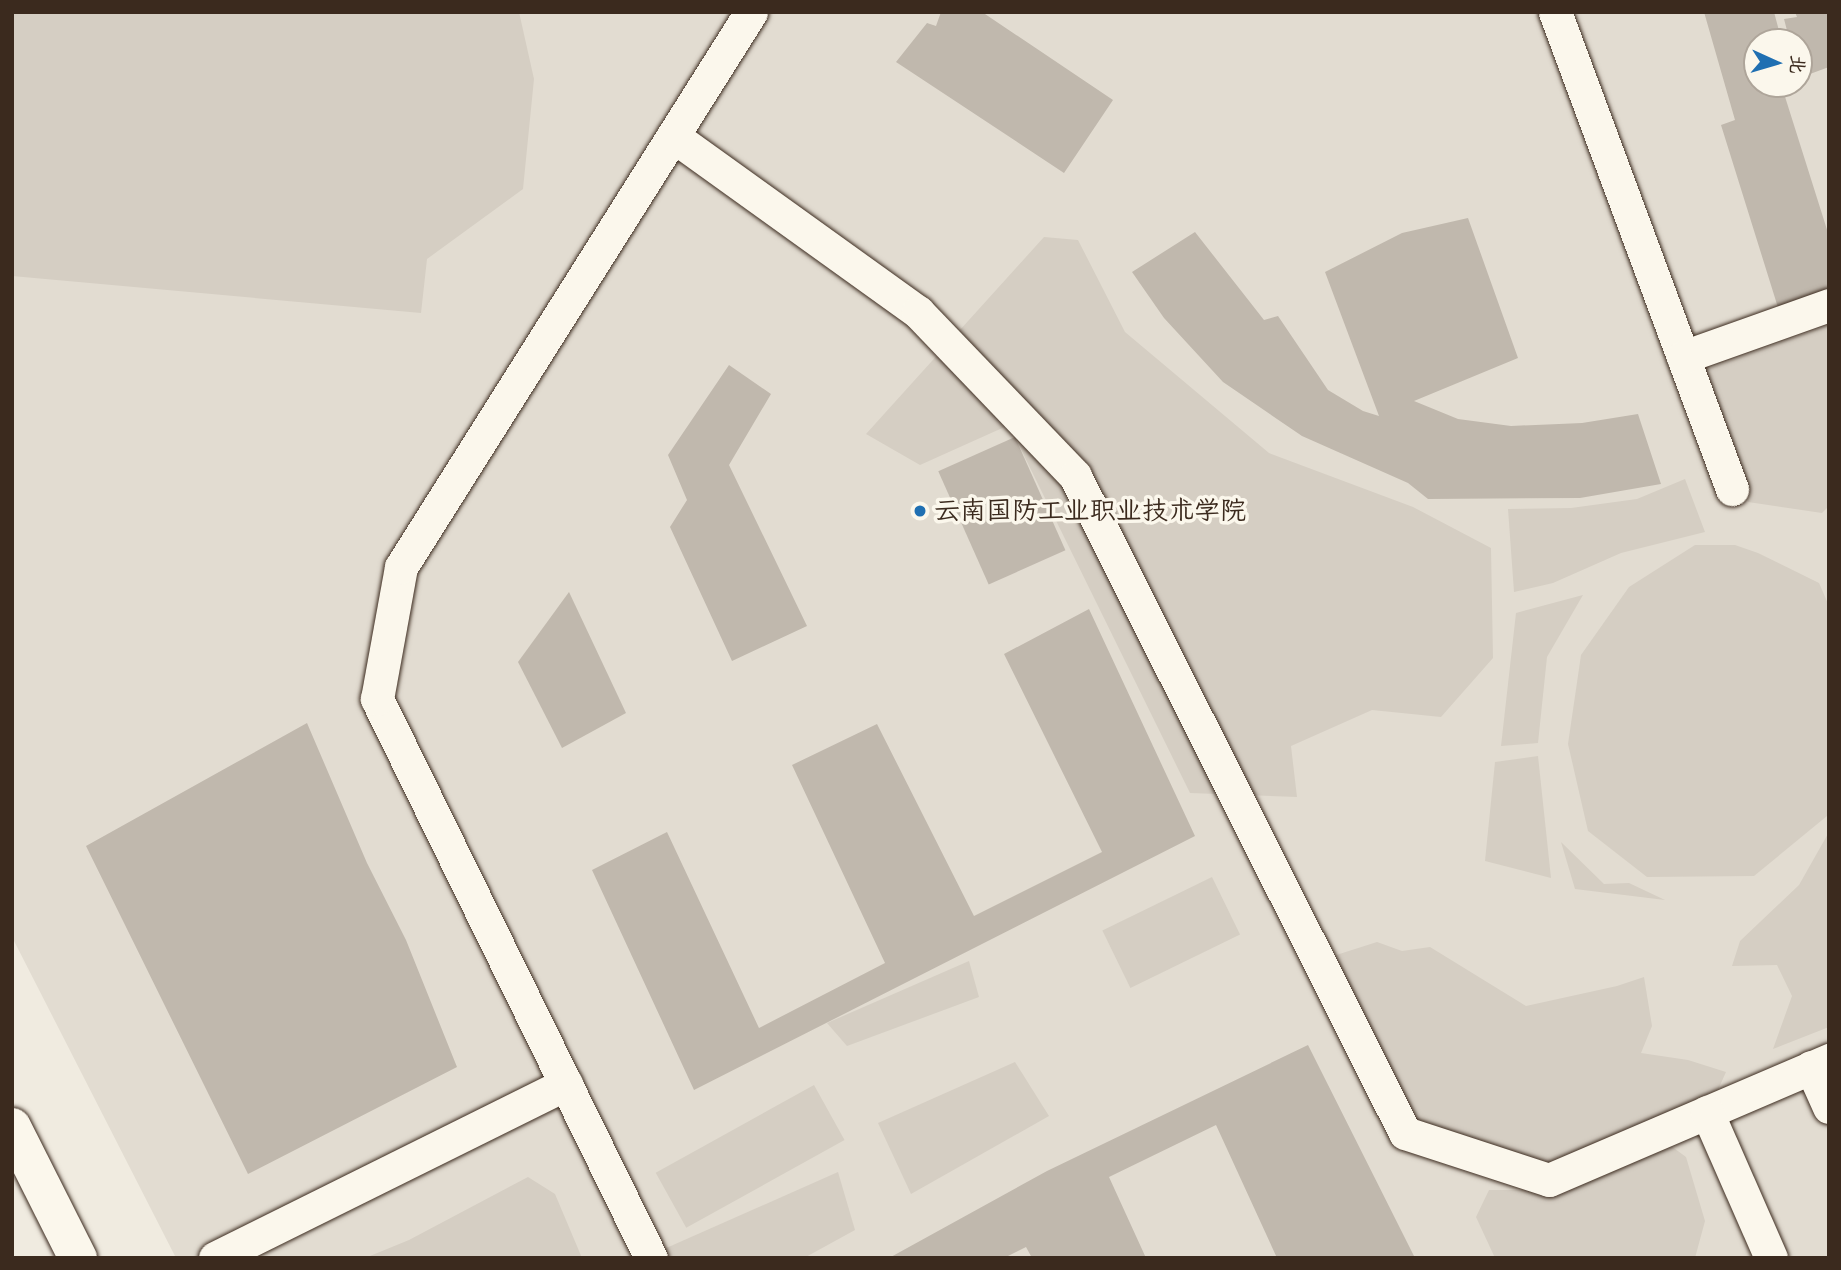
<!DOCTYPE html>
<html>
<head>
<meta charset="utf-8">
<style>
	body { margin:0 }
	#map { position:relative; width:1841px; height:1270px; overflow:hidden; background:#f0ebe0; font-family:Itim,"LXGW WenKai TC",sans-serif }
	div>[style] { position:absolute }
	.built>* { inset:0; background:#e2dcd1 }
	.green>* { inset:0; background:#d5cec3; transform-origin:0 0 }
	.building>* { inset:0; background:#c0b8ad; transform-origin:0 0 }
	.roads { filter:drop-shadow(0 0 2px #3b2a1e) drop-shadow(0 0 2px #3b2a1e) }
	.street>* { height:33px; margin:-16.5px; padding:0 16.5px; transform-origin:16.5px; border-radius:16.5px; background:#fbf7ec }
	.secondary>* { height:38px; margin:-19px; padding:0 19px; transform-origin:19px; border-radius:19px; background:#fbf7ec }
	.dots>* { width:19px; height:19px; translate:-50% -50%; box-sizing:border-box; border:4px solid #fbf7ec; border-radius:50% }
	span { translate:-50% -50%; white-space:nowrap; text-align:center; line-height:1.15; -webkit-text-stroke:7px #fbf7ec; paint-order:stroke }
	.poi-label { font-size:26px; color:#3b2a1e }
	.left { translate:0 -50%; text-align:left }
	.frame { position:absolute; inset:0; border:14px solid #3b2a1e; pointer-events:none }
	.north { position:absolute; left:1743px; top:28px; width:70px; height:70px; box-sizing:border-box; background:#fbf7ec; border:2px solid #aea59a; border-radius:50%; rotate:94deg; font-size:19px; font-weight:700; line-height:28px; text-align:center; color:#3b2a1e }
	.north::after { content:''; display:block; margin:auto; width:24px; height:32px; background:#1f6fb2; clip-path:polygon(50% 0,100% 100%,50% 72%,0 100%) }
</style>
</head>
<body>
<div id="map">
	<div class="built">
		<i style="clip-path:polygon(evenodd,12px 12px,1829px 12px,1829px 1258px,176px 1258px,12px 937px,12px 12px,1757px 42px,1799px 42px,1799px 84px,1757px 84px,1757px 42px)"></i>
	</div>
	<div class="green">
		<i style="clip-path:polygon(12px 12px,519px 12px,534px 79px,523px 189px,427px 259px,421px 313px,12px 276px)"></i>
		<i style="clip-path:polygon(1044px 237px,1078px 240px,1125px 332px,1269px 453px,1413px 507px,1491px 548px,1493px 658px,1441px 717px,1372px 710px,1291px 746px,1297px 797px,1190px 793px,1009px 425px,920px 465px,866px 434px)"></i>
		<i style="clip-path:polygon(1829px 325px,1829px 506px,1822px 513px,1748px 502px,1705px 370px)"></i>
		<i style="clip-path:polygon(1685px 479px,1705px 532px,1621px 553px,1553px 583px,1514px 592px,1508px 509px,1571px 508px,1637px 499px)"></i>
		<i style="clip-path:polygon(1695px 545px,1735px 545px,1758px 553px,1819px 583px,1829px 606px,1827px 816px,1754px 876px,1647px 877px,1588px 831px,1568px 744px,1581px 655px,1629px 587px)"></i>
		<i style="clip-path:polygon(1583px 595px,1547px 657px,1538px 743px,1501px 746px,1516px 613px)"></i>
		<i style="clip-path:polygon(1538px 756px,1551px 878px,1485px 861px,1495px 762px)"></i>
		<i style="clip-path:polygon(1829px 832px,1829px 1027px,1773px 1049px,1792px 996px,1777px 965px,1732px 966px,1740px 941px,1799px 885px)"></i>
		<i style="clip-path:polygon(1561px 842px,1604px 884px,1629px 883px,1665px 900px,1575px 889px)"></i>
		<i style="left:1212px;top:877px;width:64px;height:122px;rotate:64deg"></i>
		<i style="clip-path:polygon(1377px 942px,1402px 951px,1430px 947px,1526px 1006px,1617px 986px,1644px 977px,1652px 1026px,1641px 1053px,1688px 1060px,1726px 1072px,1717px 1092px,1544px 1171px,1411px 1126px,1330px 957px)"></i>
		<i style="clip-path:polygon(969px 961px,979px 997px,847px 1046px,827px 1023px)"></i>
		<i style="clip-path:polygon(1015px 1062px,1049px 1116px,911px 1194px,878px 1123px)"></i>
		<i style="left:814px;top:1085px;width:63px;height:181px;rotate:61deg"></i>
		<i style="clip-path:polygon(1667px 1143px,1686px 1157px,1705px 1221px,1695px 1258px,1495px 1258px,1476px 1217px,1489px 1190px,1555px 1190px)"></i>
		<i style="clip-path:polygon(838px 1172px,855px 1230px,804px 1258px,669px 1258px,664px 1249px)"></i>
		<i style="clip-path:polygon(528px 1177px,555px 1194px,582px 1258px,365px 1258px,409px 1240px)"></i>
	</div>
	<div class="building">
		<i style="clip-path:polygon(941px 12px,987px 12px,985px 14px,1113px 100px,1064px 173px,896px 62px,927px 23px,936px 26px)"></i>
		<i style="clip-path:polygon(1704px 12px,1774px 12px,1782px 42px,1757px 42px,1757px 84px,1781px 84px,1829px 236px,1829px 295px,1780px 314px,1721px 125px,1735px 120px)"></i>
		<i style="clip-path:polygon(1795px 12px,1829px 12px,1829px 67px,1799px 78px,1799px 42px,1790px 42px,1784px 19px,1797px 17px)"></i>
		<i style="clip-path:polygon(1468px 218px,1518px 358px,1414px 401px,1458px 419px,1511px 426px,1582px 423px,1638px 414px,1661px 484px,1580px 498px,1428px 499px,1408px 483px,1302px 436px,1223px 382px,1164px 318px,1132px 272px,1195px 232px,1264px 320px,1278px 316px,1328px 390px,1363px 411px,1379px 416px,1325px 272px,1402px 233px)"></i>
		<i style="clip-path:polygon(729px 365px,771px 394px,729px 465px,807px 626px,732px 661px,670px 527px,687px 500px,668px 455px)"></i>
		<i style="left:1015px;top:437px;width:124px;height:84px;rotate:66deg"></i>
		<i style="clip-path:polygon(569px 592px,626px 713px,562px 748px,518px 662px)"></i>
		<i style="clip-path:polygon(1089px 609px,1195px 836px,694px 1090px,592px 870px,667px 832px,759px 1028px,885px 963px,792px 765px,877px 724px,974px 916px,1102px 852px,1004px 654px)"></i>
		<i style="clip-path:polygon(307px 723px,367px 863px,406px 940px,457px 1067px,248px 1174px,86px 846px)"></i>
		<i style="clip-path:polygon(1308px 1045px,1415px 1258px,1277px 1258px,1216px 1125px,1109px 1177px,1146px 1258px,1032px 1258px,1026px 1247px,1004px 1258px,889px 1258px,1047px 1171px)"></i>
	</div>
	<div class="roads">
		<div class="street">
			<i style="left:1555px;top:12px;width:509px;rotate:69.64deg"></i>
			<i style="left:673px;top:136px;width:302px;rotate:35.7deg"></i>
			<i style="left:918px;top:312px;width:227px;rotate:46.2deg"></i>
			<i style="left:1075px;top:476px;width:735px;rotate:63.33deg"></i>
			<i style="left:1405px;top:1133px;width:151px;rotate:18.1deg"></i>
			<i style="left:1549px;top:1180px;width:305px;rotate:-23.2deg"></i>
			<i style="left:1683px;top:357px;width:155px;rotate:-19.6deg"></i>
			<i style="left:1811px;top:1067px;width:44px;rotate:65.8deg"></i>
			<i style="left:1707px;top:1112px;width:159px;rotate:66.3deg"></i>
			<i style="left:215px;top:1258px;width:392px;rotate:-26.4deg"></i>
			<i style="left:651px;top:1258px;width:623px;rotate:-116.11deg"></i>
			<i style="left:377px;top:699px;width:134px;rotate:-79.7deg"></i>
			<i style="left:401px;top:567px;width:656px;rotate:-57.76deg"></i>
		</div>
		<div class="secondary">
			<i style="left:12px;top:1127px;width:147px;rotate:63.3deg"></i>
		</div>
	</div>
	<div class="dots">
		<i style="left:920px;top:511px;background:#1f6fb2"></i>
	</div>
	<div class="poi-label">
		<span class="left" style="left:934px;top:511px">云南国防工业职业技术学院</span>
	</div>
	<div class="frame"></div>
	<div class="north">北</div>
</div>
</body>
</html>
